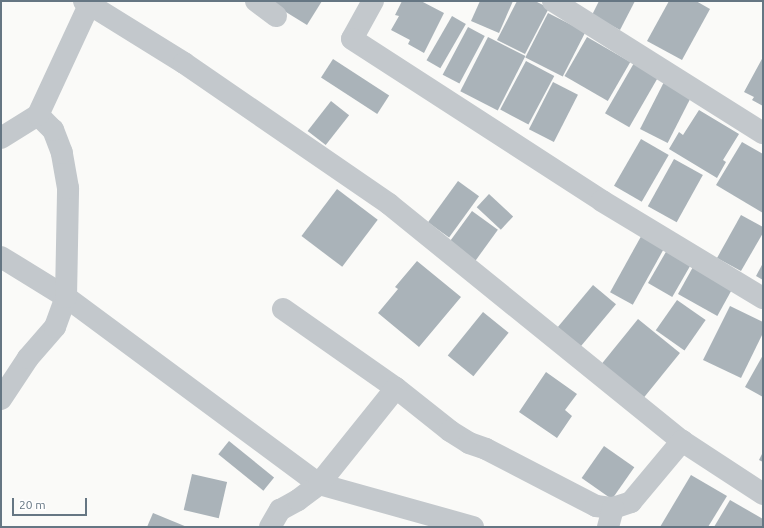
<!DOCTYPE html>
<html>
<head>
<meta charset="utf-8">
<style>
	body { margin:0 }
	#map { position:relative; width:764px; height:528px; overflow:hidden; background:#fafaf8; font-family:Ubuntu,sans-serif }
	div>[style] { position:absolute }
	.building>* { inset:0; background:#aab3b9; transform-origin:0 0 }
	.minor>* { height:22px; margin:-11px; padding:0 11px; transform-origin:11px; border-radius:11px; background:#c3c8cc }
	span { translate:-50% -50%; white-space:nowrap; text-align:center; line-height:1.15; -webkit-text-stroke:4px #fff; paint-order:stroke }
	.frame { position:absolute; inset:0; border:2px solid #657683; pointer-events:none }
	.scale { position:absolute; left:12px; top:498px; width:75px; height:18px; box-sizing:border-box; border:2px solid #657683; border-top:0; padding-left:5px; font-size:12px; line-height:14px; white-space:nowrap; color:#657683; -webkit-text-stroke:3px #fff; paint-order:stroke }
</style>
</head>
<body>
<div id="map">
	<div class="building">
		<i style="clip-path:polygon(268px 1px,322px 1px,307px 25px)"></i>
		<i style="clip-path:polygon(402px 1px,421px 1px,444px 13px,424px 53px,408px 44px,410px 40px,391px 30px,399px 16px,395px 15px)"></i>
		<i style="clip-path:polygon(480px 1px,513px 1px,499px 33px,471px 21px)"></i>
		<i style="clip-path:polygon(517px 1px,535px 1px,549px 8px,525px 54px,497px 40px)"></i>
		<i style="clip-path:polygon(599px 1px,635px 1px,620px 30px,592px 15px)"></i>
		<i style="clip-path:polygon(669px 1px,696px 1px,710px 9px,682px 60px,647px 41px)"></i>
		<i style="left:548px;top:13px;width:42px;height:50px;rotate:27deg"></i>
		<i style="left:452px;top:16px;width:16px;height:51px;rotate:30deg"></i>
		<i style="left:468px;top:27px;width:19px;height:54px;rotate:28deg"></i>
		<i style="left:488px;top:37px;width:42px;height:61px;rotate:27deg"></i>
		<i style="left:587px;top:37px;width:50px;height:45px;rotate:30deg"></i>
		<i style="clip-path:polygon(763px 57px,763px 106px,752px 100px,754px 97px,744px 92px)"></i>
		<i style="left:333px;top:59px;width:67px;height:22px;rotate:33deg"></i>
		<i style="left:526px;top:61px;width:32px;height:55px;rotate:28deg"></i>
		<i style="left:634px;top:63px;width:28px;height:58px;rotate:30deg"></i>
		<i style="left:665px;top:80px;width:31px;height:55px;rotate:27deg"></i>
		<i style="left:553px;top:82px;width:28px;height:53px;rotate:27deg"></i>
		<i style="left:331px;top:101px;width:23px;height:38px;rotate:38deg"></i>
		<i style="clip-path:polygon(699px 110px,739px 134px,723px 160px,726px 162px,717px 178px,669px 149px,679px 132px,683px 135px)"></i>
		<i style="left:641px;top:139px;width:32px;height:54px;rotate:30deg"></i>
		<i style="clip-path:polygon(742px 142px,763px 154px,763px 213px,716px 185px)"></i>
		<i style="left:674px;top:159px;width:33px;height:54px;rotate:29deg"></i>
		<i style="left:458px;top:181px;width:26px;height:51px;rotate:36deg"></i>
		<i style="left:337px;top:189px;width:51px;height:59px;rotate:37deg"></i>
		<i style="left:489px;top:194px;width:33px;height:18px;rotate:43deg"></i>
		<i style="left:472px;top:211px;width:32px;height:44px;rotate:36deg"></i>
		<i style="clip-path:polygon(741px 215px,763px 227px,763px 233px,741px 271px,717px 258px)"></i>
		<i style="left:644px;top:231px;width:26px;height:70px;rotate:29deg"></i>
		<i style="left:667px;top:250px;width:28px;height:38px;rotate:30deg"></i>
		<i style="clip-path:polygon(417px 261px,461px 297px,419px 347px,378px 313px,398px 289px,395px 287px)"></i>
		<i style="clip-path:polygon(763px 263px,763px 280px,756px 276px)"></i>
		<i style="left:693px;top:267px;width:45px;height:31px;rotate:29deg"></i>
		<i style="left:593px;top:285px;width:30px;height:55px;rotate:40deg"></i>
		<i style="left:677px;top:300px;width:35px;height:37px;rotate:35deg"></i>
		<i style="clip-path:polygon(730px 306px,763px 322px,763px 333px,741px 378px,703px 360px)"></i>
		<i style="left:483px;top:312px;width:33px;height:56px;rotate:39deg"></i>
		<i style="left:638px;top:319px;width:54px;height:64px;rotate:39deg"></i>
		<i style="clip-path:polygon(763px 355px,763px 397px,745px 387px)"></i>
		<i style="clip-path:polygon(546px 372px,577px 394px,565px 410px,572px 416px,557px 438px,519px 412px)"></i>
		<i style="left:229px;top:441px;width:58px;height:17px;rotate:39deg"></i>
		<i style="left:604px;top:446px;width:37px;height:39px;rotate:35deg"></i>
		<i style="clip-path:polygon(763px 452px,763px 462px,759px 460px)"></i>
		<i style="left:192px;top:474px;width:36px;height:37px;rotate:13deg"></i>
		<i style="clip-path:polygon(691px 475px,727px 496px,708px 527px,660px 527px)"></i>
		<i style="clip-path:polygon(730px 500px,763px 519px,763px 527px,714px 527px)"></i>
		<i style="clip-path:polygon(153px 513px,187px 527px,147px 527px)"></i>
	</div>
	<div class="minor">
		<i style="left:84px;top:1px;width:118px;rotate:31.8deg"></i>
		<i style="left:184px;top:63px;width:249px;rotate:34.5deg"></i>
		<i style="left:389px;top:204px;width:377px;rotate:39deg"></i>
		<i style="left:682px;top:441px;width:97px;rotate:33.2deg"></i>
		<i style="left:256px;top:1px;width:25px;rotate:37deg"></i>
		<i style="left:373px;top:1px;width:43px;rotate:118.9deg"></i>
		<i style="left:352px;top:39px;width:298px;rotate:32.9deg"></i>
		<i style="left:602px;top:201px;width:188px;rotate:31.1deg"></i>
		<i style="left:553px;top:1px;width:248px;rotate:32.2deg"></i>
		<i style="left:1px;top:138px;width:44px;rotate:-31.9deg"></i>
		<i style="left:1px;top:257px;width:76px;rotate:31.6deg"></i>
		<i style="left:66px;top:297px;width:315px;rotate:36.5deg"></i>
		<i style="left:319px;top:484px;width:160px;rotate:15.6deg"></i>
		<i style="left:283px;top:309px;width:138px;rotate:35deg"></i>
		<i style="left:396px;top:388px;width:69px;rotate:38.5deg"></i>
		<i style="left:450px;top:431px;width:22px;rotate:32deg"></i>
		<i style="left:469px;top:443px;width:18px;rotate:19deg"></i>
		<i style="left:486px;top:449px;width:124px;rotate:27.4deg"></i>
		<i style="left:596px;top:506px;width:17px;rotate:7deg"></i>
		<i style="left:613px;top:508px;width:19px;rotate:-18deg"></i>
		<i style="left:631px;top:502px;width:80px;rotate:-50.1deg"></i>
		<i style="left:1px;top:399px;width:49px;rotate:-56.6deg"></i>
		<i style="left:28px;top:358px;width:41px;rotate:-48.9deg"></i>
		<i style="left:55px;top:327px;width:32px;rotate:-70deg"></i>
		<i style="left:66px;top:297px;width:109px;rotate:-88.9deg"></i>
		<i style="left:68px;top:188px;width:36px;rotate:-100deg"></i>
		<i style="left:62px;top:153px;width:25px;rotate:-111deg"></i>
		<i style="left:53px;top:130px;width:21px;rotate:-135deg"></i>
		<i style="left:38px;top:115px;width:126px;rotate:-65.1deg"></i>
		<i style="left:270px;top:527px;width:20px;rotate:-60deg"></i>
		<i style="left:280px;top:510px;width:21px;rotate:-29deg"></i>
		<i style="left:298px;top:500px;width:26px;rotate:-37deg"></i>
		<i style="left:319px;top:484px;width:123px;rotate:-51.3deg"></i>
		<i style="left:608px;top:527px;width:20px;rotate:-75deg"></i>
	</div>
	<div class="frame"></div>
	<div class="scale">20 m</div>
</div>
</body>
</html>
